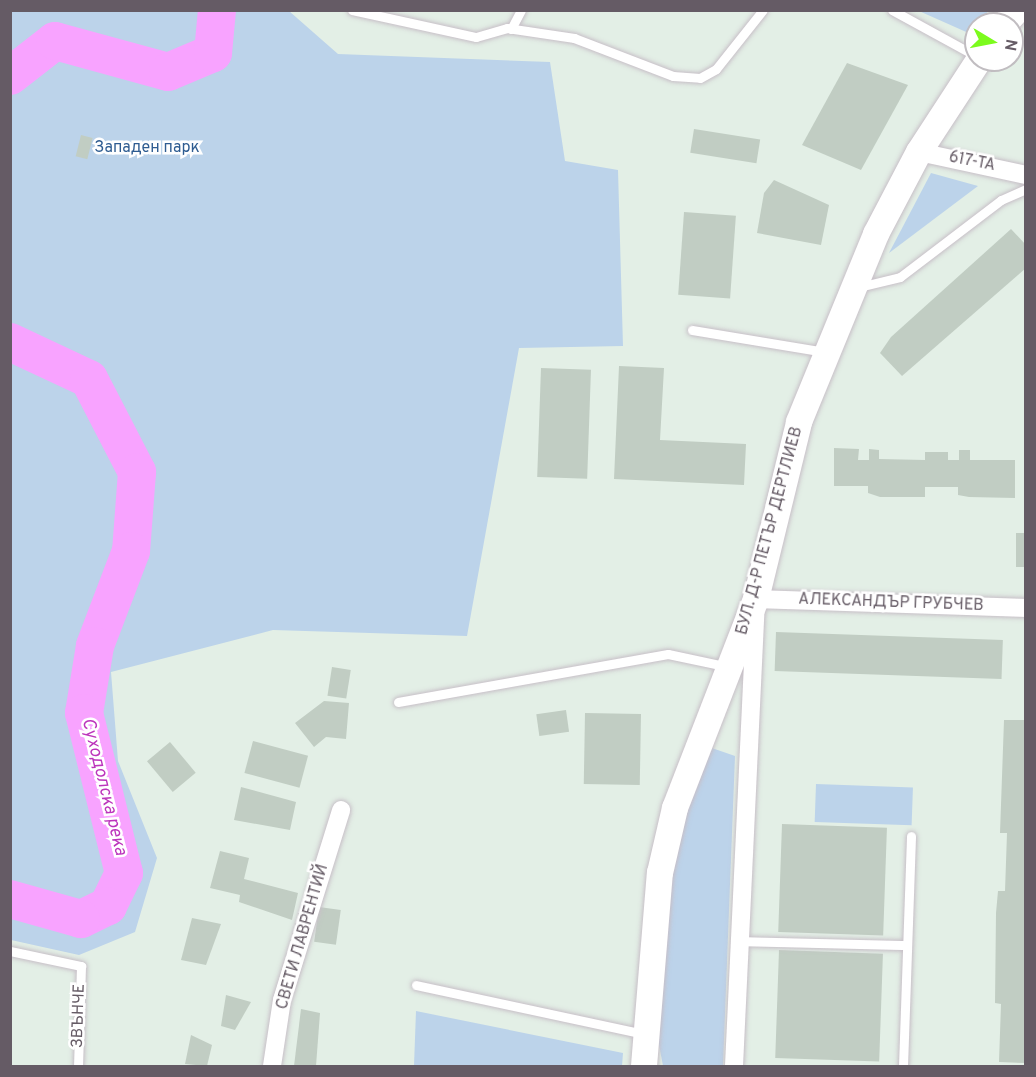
<!DOCTYPE html>
<html>
<head>
<meta charset="utf-8">
<style>
	body { margin:0 }
	#map { position:relative; width:1036px; height:1077px; overflow:hidden; background:#e3efe6; font-family:Overpass,sans-serif }
	div>[style] { position:absolute }
	.green>* { inset:0; background:#bcd3ea; transform-origin:0 0 }
	.river>* { height:38px; margin:-19px; padding:0 19px; transform-origin:19px; border-radius:19px; background:#f8a3ff }
	.building>* { inset:0; background:#c1cdc3; transform-origin:0 0 }
	.roads { filter:drop-shadow(0 0 2px #c7bfc7) drop-shadow(0 0 2px #c7bfc7) }
	.service>* { height:9px; margin:-4.5px; padding:0 4.5px; transform-origin:4.5px; border-radius:4.5px; background:#fff }
	.minor>* { height:18px; margin:-9px; padding:0 9px; transform-origin:9px; border-radius:9px; background:#fff }
	.secondary>* { height:26px; margin:-13px; padding:0 13px; transform-origin:13px; border-radius:13px; background:#fff }
	span { translate:-50% -50%; white-space:nowrap; text-align:center; line-height:1.15; -webkit-text-stroke:5px #fff; paint-order:stroke }
	.park-label { font-size:16px; color:#2e5c91 }
	.street-label { font-size:16px; color:#655b65 }
	.water-label { font-size:18px; color:#bc35bc; font-style:italic }
	.frame { position:absolute; inset:0; border:12px solid #655b65; pointer-events:none }
	.north { position:absolute; left:964px; top:12px; width:60px; height:60px; box-sizing:border-box; background:#fff; border:2px solid #c1bdc1; border-radius:50%; rotate:100deg; font-size:16px; font-weight:700; line-height:24px; text-align:center; color:#655b65 }
	.north::after { content:''; display:block; margin:auto; width:21px; height:27px; background:#7cfb1d; clip-path:polygon(50% 0,100% 100%,50% 72%,0 100%) }
</style>
</head>
<body>
<div id="map">
	<div class="green">
		<i style="clip-path:polygon(11px 11px,289px 11px,338px 54px,550px 62px,565px 161px,618px 170px,623px 346px,519px 348px,467px 636px,273px 630px,111px 672px,118px 761px,157px 858px,135px 932px,79px 955px,11px 940px)"></i>
		<i style="clip-path:polygon(919px 11px,988px 11px,973px 35px)"></i>
		<i style="clip-path:polygon(931px 173px,978px 186px,889px 253px)"></i>
		<i style="clip-path:polygon(709px 747px,735px 756px,723px 1066px,663px 1066px,657px 1034px,668px 875px,683px 811px)"></i>
		<i style="left:816px;top:784px;width:97px;height:38px;rotate:2deg"></i>
		<i style="clip-path:polygon(416px 1011px,623px 1053px,622px 1066px,414px 1066px)"></i>
	</div>
	<div class="river">
		<i style="left:10px;top:76px;width:57px;rotate:-37.9deg"></i>
		<i style="left:55px;top:41px;width:117px;rotate:15.3deg"></i>
		<i style="left:168px;top:72px;width:49px;rotate:-22.9deg"></i>
		<i style="left:213px;top:53px;width:43px;rotate:-84.7deg"></i>
		<i style="left:10px;top:342px;width:87px;rotate:25.1deg"></i>
		<i style="left:89px;top:379px;width:105px;rotate:62.7deg"></i>
		<i style="left:137px;top:472px;width:79px;rotate:94.3deg"></i>
		<i style="left:131px;top:551px;width:102px;rotate:110.8deg"></i>
		<i style="left:95px;top:646px;width:68px;rotate:99.3deg"></i>
		<i style="left:84px;top:713px;width:165px;rotate:76deg"></i>
		<i style="left:124px;top:873px;width:37px;rotate:116deg"></i>
		<i style="left:108px;top:906px;width:30px;rotate:154deg"></i>
		<i style="left:81px;top:919px;width:74px;rotate:-164.3deg"></i>
	</div>
	<div class="building">
		<i style="clip-path:polygon(847px 63px,908px 85px,861px 170px,802px 145px)"></i>
		<i style="left:694px;top:129px;width:67px;height:24px;rotate:9deg"></i>
		<i style="left:81px;top:135px;width:12px;height:22px;rotate:14deg"></i>
		<i style="clip-path:polygon(774px 180px,829px 205px,821px 245px,757px 233px,764px 193px)"></i>
		<i style="left:684px;top:212px;width:52px;height:83px;rotate:4deg"></i>
		<i style="clip-path:polygon(1011px 229px,1026px 245px,1026px 268px,902px 376px,880px 353px,891px 337px)"></i>
		<i style="clip-path:polygon(619px 366px,664px 368px,660px 440px,746px 444px,744px 485px,614px 479px)"></i>
		<i style="left:541px;top:368px;width:50px;height:109px;rotate:2deg"></i>
		<i style="clip-path:polygon(834px 448px,859px 449px,858px 460px,869px 460px,869px 449px,879px 450px,879px 459px,925px 460px,925px 452px,948px 452px,948px 460px,959px 460px,959px 450px,970px 450px,970px 460px,1015px 460px,1015px 498px,969px 497px,958px 495px,958px 487px,925px 487px,925px 497px,880px 497px,868px 493px,868px 486px,834px 486px)"></i>
		<i style="left:1016px;top:533px;width:10px;height:34px"></i>
		<i style="left:776px;top:632px;width:227px;height:39px;rotate:2deg"></i>
		<i style="left:332px;top:667px;width:19px;height:29px;rotate:9deg"></i>
		<i style="clip-path:polygon(324px 701px,349px 703px,346px 739px,326px 737px,314px 747px,295px 723px)"></i>
		<i style="left:566px;top:710px;width:22px;height:30px;rotate:82deg"></i>
		<i style="left:585px;top:713px;width:56px;height:71px;rotate:1deg"></i>
		<i style="clip-path:polygon(1004px 720px,1026px 720px,1026px 1063px,999px 1062px,1001px 1004px,995px 1003px,996px 913px,998px 891px,1005px 891px,1007px 833px,1000px 833px)"></i>
		<i style="left:253px;top:741px;width:57px;height:33px;rotate:15deg"></i>
		<i style="left:170px;top:742px;width:40px;height:30px;rotate:50deg"></i>
		<i style="clip-path:polygon(241px 787px,296px 802px,290px 830px,234px 820px)"></i>
		<i style="left:782px;top:824px;width:105px;height:108px;rotate:2deg"></i>
		<i style="clip-path:polygon(220px 851px,249px 858px,244px 879px,298px 893px,292px 920px,239px 902px,240px 895px,210px 888px)"></i>
		<i style="left:319px;top:907px;width:22px;height:35px;rotate:8deg"></i>
		<i style="clip-path:polygon(192px 918px,221px 924px,206px 965px,181px 960px)"></i>
		<i style="left:779px;top:950px;width:104px;height:108px;rotate:2deg"></i>
		<i style="clip-path:polygon(226px 995px,251px 1002px,235px 1030px,221px 1026px)"></i>
		<i style="clip-path:polygon(301px 1009px,320px 1013px,316px 1066px,294px 1066px)"></i>
		<i style="clip-path:polygon(191px 1035px,212px 1045px,207px 1066px,185px 1064px)"></i>
	</div>
	<div class="roads">
		<div class="service">
			<i style="left:352px;top:10px;width:127px;rotate:12.3deg"></i>
			<i style="left:476px;top:37px;width:32px;rotate:-16deg"></i>
			<i style="left:507px;top:28px;width:68px;rotate:8.5deg"></i>
			<i style="left:574px;top:38px;width:106px;rotate:21deg"></i>
			<i style="left:673px;top:76px;width:27px;rotate:4deg"></i>
			<i style="left:700px;top:78px;width:18px;rotate:-29deg"></i>
			<i style="left:716px;top:69px;width:75px;rotate:-51.5deg"></i>
			<i style="left:892px;top:10px;width:96px;rotate:28.7deg"></i>
			<i style="left:511px;top:29px;width:21px;rotate:-62deg"></i>
			<i style="left:859px;top:287px;width:42px;rotate:-13.7deg"></i>
			<i style="left:900px;top:277px;width:127px;rotate:-37.3deg"></i>
			<i style="left:1001px;top:200px;width:27px;rotate:-24deg"></i>
			<i style="left:692px;top:330px;width:135px;rotate:9.4deg"></i>
			<i style="left:398px;top:702px;width:274px;rotate:-10.1deg"></i>
			<i style="left:668px;top:654px;width:62px;rotate:12deg"></i>
			<i style="left:739px;top:941px;width:168px;rotate:1.4deg"></i>
			<i style="left:10px;top:951px;width:73px;rotate:11.9deg"></i>
			<i style="left:81px;top:966px;width:100px;rotate:91.7deg"></i>
			<i style="left:416px;top:985px;width:233px;rotate:12.1deg"></i>
			<i style="left:903px;top:1066px;width:230px;rotate:-88deg"></i>
		</div>
		<div class="minor">
			<i style="left:919px;top:152px;width:109px;rotate:12.1deg"></i>
			<i style="left:272px;top:1066px;width:67px;rotate:-81.4deg"></i>
			<i style="left:282px;top:1000px;width:199px;rotate:-72.7deg"></i>
			<i style="left:734px;top:1066px;width:468px;rotate:-87.3deg"></i>
			<i style="left:756px;top:599px;width:270px;rotate:1.9deg"></i>
		</div>
		<div class="secondary">
			<i style="left:1005px;top:24px;width:18px;rotate:-49deg"></i>
			<i style="left:644px;top:1066px;width:194px;rotate:-85.3deg"></i>
			<i style="left:660px;top:873px;width:67px;rotate:-77deg"></i>
			<i style="left:675px;top:808px;width:224px;rotate:-68.8deg"></i>
			<i style="left:756px;top:599px;width:182px;rotate:-76.3deg"></i>
			<i style="left:799px;top:422px;width:203px;rotate:-67.7deg"></i>
			<i style="left:876px;top:234px;width:93px;rotate:-62.3deg"></i>
			<i style="left:919px;top:152px;width:110px;rotate:-56.9deg"></i>
		</div>
	</div>
	<div class="park-label">
		<span style="left:147px;top:148px">Западен парк</span>
	</div>
	<div class="street-label">
		<span style="left:972px;top:162px;rotate:11deg">617-ТА</span>
		<span style="left:770px;top:531px;rotate:-75deg">БУЛ. Д-Р ПЕТЪР ДЕРТЛИЕВ</span>
		<span style="left:891px;top:603px;rotate:2deg">АЛЕКСАНДЪР ГРУБЧЕВ</span>
		<span style="left:303px;top:937px;rotate:-74deg">СВЕТИ ЛАВРЕНТИЙ</span>
		<span style="left:79px;top:1016px;rotate:-88deg">ЗВЪНЧЕ</span>
	</div>
	<div class="water-label">
		<span style="left:103px;top:787px;rotate:76deg">Суходолска река</span>
	</div>
	<div class="frame"></div>
	<div class="north">N</div>
</div>
</body>
</html>
